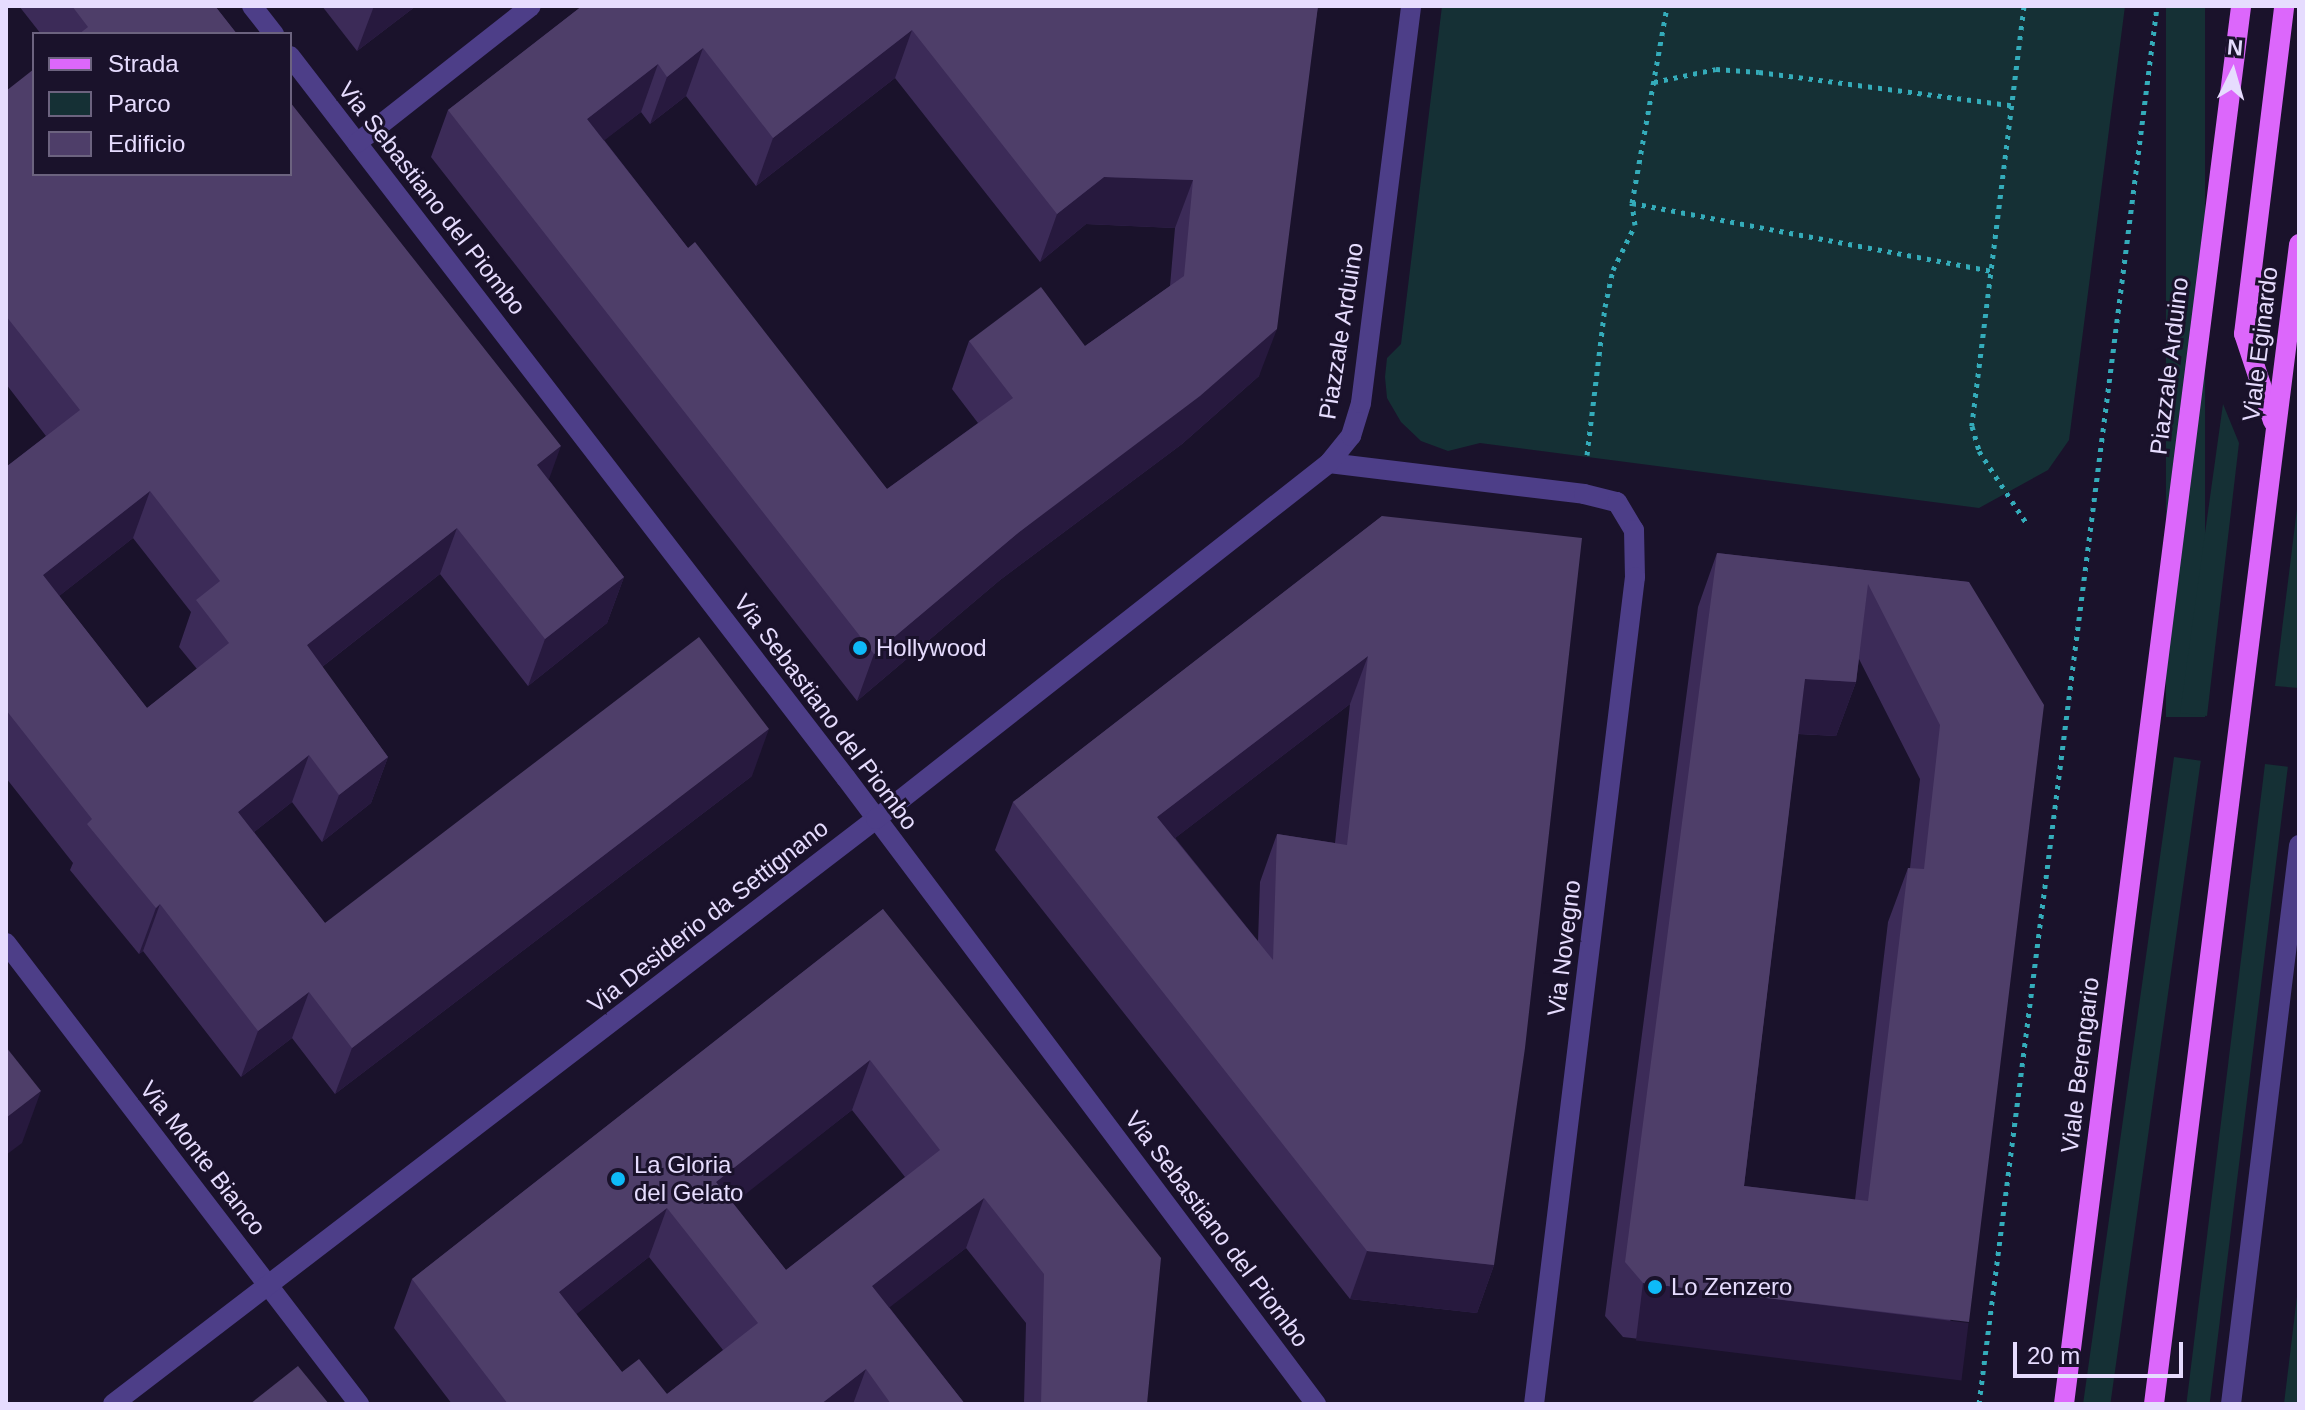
<!DOCTYPE html>
<html>
<head>
<meta charset="utf-8">
<style>
	body { margin:0 }
	#map { position:relative; width:2305px; height:1410px; overflow:hidden; background:#1a122b; font-family:Helvetica,sans-serif }
	div>[style] { position:absolute }
	.green>* { inset:0; background:#153035; transform-origin:0 0 }
	.path>* { height:5px; margin-top:-2.5px; transform-origin:0; background:repeating-linear-gradient(90deg,#34acba 0 4px,transparent 0 10px) }
	.minor>* { height:20px; margin:-10px; padding:0 10px; transform-origin:10px; border-radius:10px; background:#4d3e88 }
	.major>* { height:20px; margin:-10px; padding:0 10px; transform-origin:10px; border-radius:10px; background:#dc67fb }
	.wall>* { inset:0; background:#3c2b58 }
	.shaded-wall>* { inset:0; background:#27193e; transform-origin:0 0 }
	.building>* { inset:0; background:#4e3e69 }
	.dots>* { width:22px; height:22px; translate:-50% -50%; box-sizing:border-box; border:4px solid #1a122b; border-radius:50% }
	span { translate:-50% -50%; white-space:nowrap; text-align:center; line-height:1.15; -webkit-text-stroke:6px #1a122b; paint-order:stroke }
	.street-label { font-size:24px; color:#e6dcfe }
	.poi-label { font-size:24px; color:#e6dcfe }
	.left { translate:0 -50%; text-align:left }
	.frame { position:absolute; inset:0; border:8px solid #e6dcfe; pointer-events:none }
	.legend { position:absolute; left:32px; top:32px; width:260px; height:144px; box-sizing:border-box; background:#1a122b; border:2px solid #6c637f; margin:0; padding:10px 14px; list-style:none; font-size:24px; color:#e6dcfe }
	.legend li { display:flex; align-items:center; gap:16px; height:40px }
	.legend b { width:40px; border:2px solid #6c637f }
	.north { position:absolute; left:2193px; top:32px; width:80px; height:80px; -webkit-text-stroke:6px #1a122b; paint-order:stroke; rotate:5deg; font-size:22px; font-weight:700; line-height:32px; text-align:center; color:#e6dcfe }
	.north::after { content:''; display:block; margin:auto; width:28px; height:36px; background:#e6dcfe; clip-path:polygon(50% 0,100% 100%,50% 72%,0 100%) }
	.scale { position:absolute; left:2013px; top:1342px; width:170px; height:36px; box-sizing:border-box; border:4px solid #e6dcfe; border-top:0; padding-left:10px; font-size:24px; line-height:28px; white-space:nowrap; color:#e6dcfe; -webkit-text-stroke:6px #1a122b; paint-order:stroke }
</style>
</head>
<body>
<div id="map">
	<div class="green">
		<i style="clip-path:polygon(1442px 6px,2125px 6px,2069px 440px,2048px 470px,1979px 508px,1480px 443px,1448px 451px,1421px 441px,1401px 422px,1387px 398px,1385px 377px,1387px 358px,1401px 344px)"></i>
		<i style="left:2166px;top:6px;width:39px;height:711px"></i>
		<i style="clip-path:polygon(2223px 404px,2239px 443px,2207px 716px,2180px 713px)"></i>
		<i style="clip-path:polygon(2299px 493px,2299px 688px,2275px 686px)"></i>
		<i style="left:2174px;top:757px;width:27px;height:652px;rotate:8deg"></i>
		<i style="left:2265px;top:764px;width:23px;height:645px;rotate:7deg"></i>
		<i style="clip-path:polygon(2299px 1280px,2299px 1404px,2284px 1404px)"></i>
	</div>
	<div class="path">
		<i style="left:2024px;top:6px;width:423px;rotate:97.1deg"></i>
		<i style="left:1972px;top:426px;width:26px;rotate:74deg"></i>
		<i style="left:1979px;top:451px;width:87px;rotate:56.7deg"></i>
		<i style="left:1654px;top:82px;width:63px;rotate:-11.8deg"></i>
		<i style="left:1716px;top:69px;width:43px;rotate:4deg"></i>
		<i style="left:1759px;top:72px;width:254px;rotate:7.5deg"></i>
		<i style="left:1632px;top:203px;width:365px;rotate:10.7deg"></i>
		<i style="left:1587px;top:455px;width:149px;rotate:-83.1deg"></i>
		<i style="left:1605px;top:307px;width:38px;rotate:-78deg"></i>
		<i style="left:1613px;top:270px;width:50px;rotate:-63.9deg"></i>
		<i style="left:1635px;top:225px;width:22px;rotate:-98deg"></i>
		<i style="left:1632px;top:203px;width:200px;rotate:-79.9deg"></i>
		<i style="left:1979px;top:1404px;width:1409px;rotate:-82.74deg"></i>
	</div>
	<div class="minor">
		<i style="left:252px;top:6px;width:36px;rotate:52deg"></i>
		<i style="left:290px;top:56px;width:911px;rotate:52.4deg"></i>
		<i style="left:846px;top:778px;width:783px;rotate:53.1deg"></i>
		<i style="left:357px;top:143px;width:221px;rotate:-38.2deg"></i>
		<i style="left:1329px;top:463px;width:257px;rotate:6.9deg"></i>
		<i style="left:1584px;top:494px;width:34px;rotate:14deg"></i>
		<i style="left:1617px;top:502px;width:33px;rotate:59deg"></i>
		<i style="left:1634px;top:530px;width:47px;rotate:88.8deg"></i>
		<i style="left:1635px;top:577px;width:833px;rotate:96.96deg"></i>
		<i style="left:6px;top:943px;width:581px;rotate:52.56deg"></i>
		<i style="left:113px;top:1404px;width:961px;rotate:-37.48deg"></i>
		<i style="left:876px;top:819px;width:576px;rotate:-38.16deg"></i>
		<i style="left:1329px;top:463px;width:35px;rotate:-51deg"></i>
		<i style="left:1351px;top:436px;width:34px;rotate:-73deg"></i>
		<i style="left:1361px;top:403px;width:400px;rotate:-82.8deg"></i>
		<i style="left:2231px;top:1404px;width:563px;rotate:-83.06deg"></i>
	</div>
	<div class="major">
		<i style="left:2273px;top:421px;width:92px;rotate:-108.4deg"></i>
		<i style="left:2244px;top:334px;width:330px;rotate:-83deg"></i>
		<i style="left:2064px;top:1404px;width:1409px;rotate:-82.78deg"></i>
		<i style="left:2154px;top:1404px;width:1169px;rotate:-82.87deg"></i>
	</div>
	<div class="wall">
		<i style="clip-path:polygon(19px 6px,215px 6px,237px 34px,41px 34px)"></i>
		<i style="clip-path:polygon(322px 6px,416px 6px,357px 51px)"></i>
		<i style="clip-path:polygon(evenodd,582px 6px,1318px 6px,1259px 376px,1182px 444px,1000px 580px,857px 701px,431px 157px,448px 110px,582px 6px,895px 78px,1040px 262px,1086px 224px,1175px 228px,1170px 286px,1085px 346px,969px 341px,952px 389px,978px 423px,887px 489px,688px 248px,604px 140px,641px 112px,650px 124px,686px 96px,756px 186px,895px 78px)"></i>
		<i style="clip-path:polygon(evenodd,6px 91px,549px 480px,624px 577px,607px 623px,528px 686px,440px 574px,322px 667px,388px 757px,371px 803px,322px 842px,292px 802px,254px 832px,325px 923px,752px 776px,335px 1094px,292px 1038px,241px 1077px,143px 951px,139px 954px,70px 870px,73px 863px,6px 778px,6px 467px,46px 436px,6px 384px,6px 91px,133px 538px,191px 612px,179px 647px,197px 669px,147px 708px,59px 596px,133px 538px)"></i>
		<i style="clip-path:polygon(evenodd,1382px 516px,1494px 1265px,1477px 1313px,1350px 1299px,995px 850px,1013px 802px,1382px 516px,1350px 704px,1335px 843px,1277px 834px,1260px 882px,1258px 941px,1175px 838px,1350px 704px)"></i>
		<i style="clip-path:polygon(evenodd,1717px 553px,1969px 582px,1949px 1376px,1623px 1337px,1605px 1316px,1698px 607px,1717px 553px,1859px 659px,1920px 779px,1910px 868px,1908px 868px,1888px 922px,1855px 1200px,1744px 1186px,1798px 734px,1836px 736px,1856px 682px,1859px 659px)"></i>
		<i style="clip-path:polygon(evenodd,883px 909px,1147px 1404px,1024px 1404px,1026px 1323px,966px 1248px,889px 1307px,965px 1404px,452px 1404px,394px 1328px,412px 1279px,883px 909px,852px 1110px,905px 1177px,786px 1270px,733px 1203px,852px 1110px,883px 909px,649px 1257px,723px 1350px,667px 1394px,622px 1372px,576px 1314px,649px 1257px)"></i>
	</div>
	<div class="shaded-wall">
		<i style="clip-path:polygon(374px 6px,416px 6px,357px 51px)"></i>
		<i style="clip-path:polygon(912px 30px,895px 78px,756px 186px,773px 138px)"></i>
		<i style="clip-path:polygon(703px 48px,686px 96px,650px 124px,667px 77px)"></i>
		<i style="clip-path:polygon(658px 64px,641px 112px,570px 167px,587px 119px)"></i>
		<i style="clip-path:polygon(1104px 177px,1193px 180px,1175px 228px,1086px 224px,1040px 262px,1057px 214px)"></i>
		<i style="clip-path:polygon(1277px 329px,1259px 376px,1182px 444px,1000px 580px,857px 701px,874px 654px,1018px 533px)"></i>
		<i style="clip-path:polygon(561px 446px,544px 493px,537px 465px)"></i>
		<i style="clip-path:polygon(150px 491px,133px 538px,26px 622px,43px 575px)"></i>
		<i style="clip-path:polygon(457px 528px,440px 574px,290px 692px,307px 645px)"></i>
		<i style="clip-path:polygon(624px 577px,607px 623px,528px 686px,545px 639px)"></i>
		<i style="clip-path:polygon(1368px 656px,1350px 704px,1140px 865px,1157px 817px)"></i>
		<i style="clip-path:polygon(1805px 679px,1856px 682px,1836px 736px,1785px 733px)"></i>
		<i style="clip-path:polygon(769px 729px,752px 776px,335px 1094px,352px 1048px)"></i>
		<i style="clip-path:polygon(309px 755px,292px 802px,221px 858px,238px 812px)"></i>
		<i style="clip-path:polygon(388px 757px,371px 803px,322px 842px,339px 795px)"></i>
		<i style="clip-path:polygon(160px 904px,143px 951px,139px 954px,156px 908px)"></i>
		<i style="clip-path:polygon(309px 992px,292px 1038px,241px 1077px,258px 1031px)"></i>
		<i style="clip-path:polygon(870px 1060px,852px 1110px,699px 1231px,716px 1182px)"></i>
		<i style="clip-path:polygon(41px 1091px,22px 1143px,6px 1155px,6px 1118px)"></i>
		<i style="clip-path:polygon(984px 1198px,966px 1248px,854px 1335px,872px 1286px)"></i>
		<i style="clip-path:polygon(667px 1208px,649px 1257px,541px 1342px,559px 1292px)"></i>
		<i style="clip-path:polygon(1367px 1251px,1494px 1265px,1477px 1313px,1350px 1299px)"></i>
		<i style="left:1643px;top:1283px;width:328px;height:58px;rotate:7deg"></i>
		<i style="clip-path:polygon(866px 1369px,853px 1404px,821px 1404px)"></i>
	</div>
	<div class="building">
		<i style="clip-path:polygon(72px 6px,215px 6px,237px 34px,79px 34px,88px 27px)"></i>
		<i style="clip-path:polygon(evenodd,582px 6px,1318px 6px,1277px 329px,1200px 396px,1018px 533px,874px 654px,448px 110px,582px 6px,912px 30px,1057px 214px,1104px 177px,1193px 180px,1184px 276px,1085px 346px,1041px 287px,969px 341px,1013px 398px,887px 489px,695px 242px,688px 248px,587px 119px,658px 64px,667px 77px,703px 48px,773px 138px,912px 30px)"></i>
		<i style="clip-path:polygon(evenodd,34px 69px,34px 174px,290px 174px,290px 102px,561px 446px,537px 465px,624px 577px,545px 639px,457px 528px,307px 645px,388px 757px,339px 795px,309px 755px,238px 812px,325px 923px,699px 637px,769px 729px,352px 1048px,309px 992px,258px 1031px,160px 904px,156px 908px,87px 824px,92px 819px,6px 710px,6px 467px,80px 410px,6px 316px,6px 91px,34px 69px,150px 491px,220px 581px,196px 600px,229px 643px,147px 708px,43px 575px,150px 491px)"></i>
		<i style="clip-path:polygon(evenodd,1382px 516px,1582px 538px,1525px 1048px,1494px 1265px,1367px 1251px,1013px 802px,1382px 516px,1368px 656px,1347px 845px,1277px 834px,1273px 960px,1157px 817px,1368px 656px)"></i>
		<i style="clip-path:polygon(evenodd,1717px 553px,1969px 582px,2044px 705px,1969px 1322px,1643px 1283px,1625px 1262px,1717px 553px,1868px 584px,1940px 725px,1924px 869px,1908px 868px,1868px 1201px,1744px 1186px,1805px 679px,1856px 682px,1868px 584px)"></i>
		<i style="clip-path:polygon(evenodd,883px 909px,1161px 1258px,1147px 1404px,1041px 1404px,1044px 1274px,984px 1198px,872px 1286px,965px 1404px,891px 1404px,866px 1369px,821px 1404px,508px 1404px,412px 1279px,883px 909px,870px 1060px,940px 1150px,786px 1270px,716px 1182px,870px 1060px,883px 909px,667px 1208px,758px 1323px,667px 1394px,639px 1359px,622px 1372px,559px 1292px,667px 1208px)"></i>
		<i style="clip-path:polygon(6px 1047px,41px 1091px,6px 1118px)"></i>
		<i style="clip-path:polygon(298px 1366px,329px 1404px,250px 1404px)"></i>
	</div>
	<div class="dots">
		<i style="left:860px;top:648px;background:#0ebaf8"></i>
		<i style="left:618px;top:1179px;background:#0ebaf8"></i>
		<i style="left:1655px;top:1287px;background:#0ebaf8"></i>
	</div>
	<div class="street-label">
		<span style="left:432px;top:198px;rotate:52deg">Via Sebastiano del Piombo</span>
		<span style="left:1341px;top:331px;rotate:-81deg">Piazzale Arduino</span>
		<span style="left:2260px;top:344px;rotate:-83deg">Viale Eginardo</span>
		<span style="left:2169px;top:366px;rotate:-83deg">Piazzale Arduino</span>
		<span style="left:826px;top:712px;rotate:53deg">Via Sebastiano del Piombo</span>
		<span style="left:708px;top:916px;rotate:-38deg">Via Desiderio da Settignano</span>
		<span style="left:1564px;top:948px;rotate:-83deg">Via Novegno</span>
		<span style="left:2080px;top:1065px;rotate:-83deg">Viale Berengario</span>
		<span style="left:203px;top:1158px;rotate:52deg">Via Monte Bianco</span>
		<span style="left:1217px;top:1229px;rotate:53deg">Via Sebastiano del Piombo</span>
	</div>
	<div class="poi-label">
		<span class="left" style="left:876px;top:648px">Hollywood</span>
		<span class="left" style="left:634px;top:1179px">La Gloria<br>del Gelato</span>
		<span class="left" style="left:1671px;top:1287px">Lo Zenzero</span>
	</div>
	<div class="frame"></div>
	<ul class="legend">
	<li><b style="height:10px;background:#dc67fb"></b>Strada</li>
	<li><b style="height:22px;background:#153035"></b>Parco</li>
	<li><b style="height:22px;background:#4e3e69"></b>Edificio</li>
	</ul>
	<div class="north">N</div>
	<div class="scale">20 m</div>
</div>
</body>
</html>
